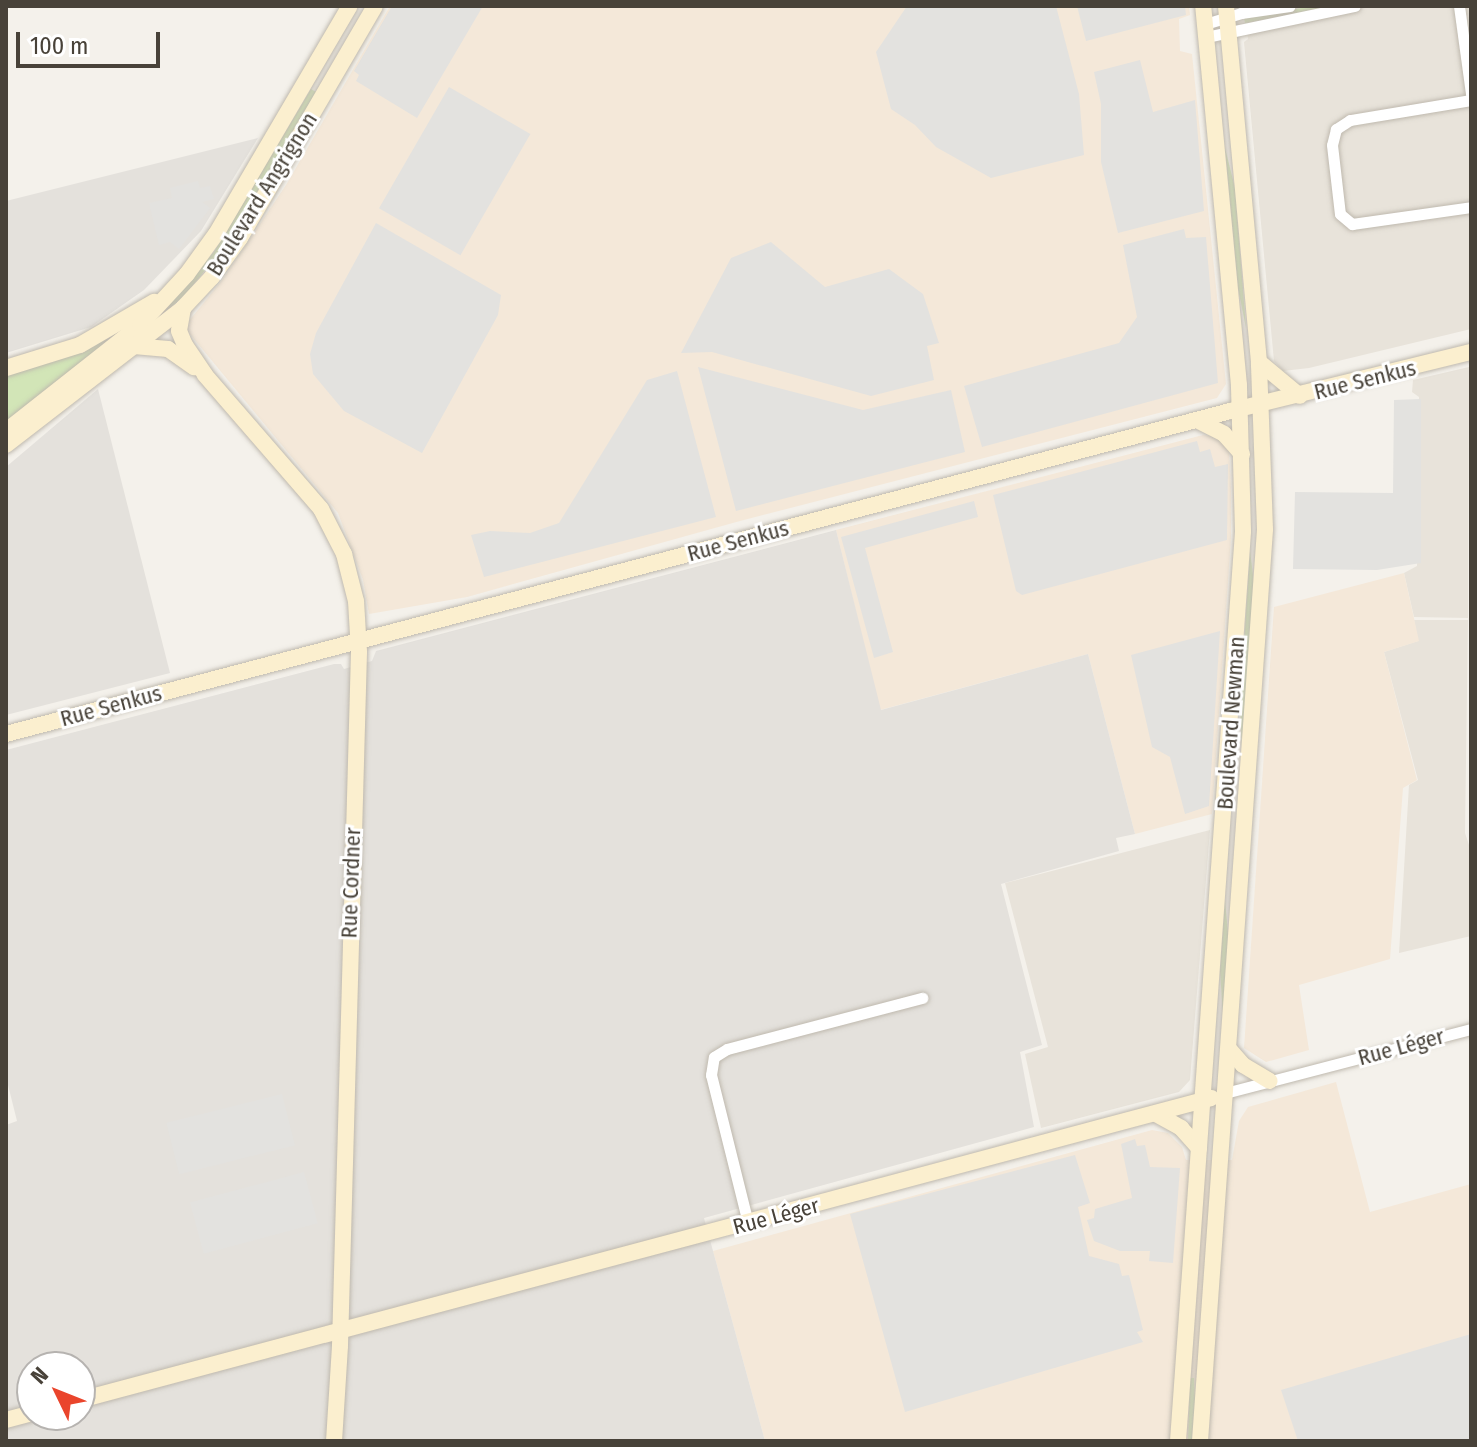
<!DOCTYPE html>
<html>
<head>
<meta charset="utf-8">
<style>
	body { margin:0 }
	#map { position:relative; width:1477px; height:1447px; overflow:hidden; background:#f4f1eb; font-family:"Fira Sans Condensed",sans-serif }
	div>[style] { position:absolute }
	.residential>* { inset:0; background:#e8e3da }
	.commercial>* { inset:0; background:#f4e8d9 }
	.industrial>* { inset:0; background:#e4e1dc }
	.green>* { inset:0; background:#d2e5b7 }
	.parking>* { inset:0; background:#e3e2df; transform-origin:0 0 }
	.roads { filter:drop-shadow(0 0 2px #bfb9ae) drop-shadow(0 0 2px #bfb9ae) }
	.street>* { height:11px; margin:-5.5px; padding:0 5.5px; transform-origin:5.5px; border-radius:5.5px; background:#fff }
	.secondary>* { height:16px; margin:-8px; padding:0 8px; transform-origin:8px; border-radius:8px; background:#fbefcf }
	span { translate:-50% -50%; white-space:nowrap; text-align:center; line-height:1.15; -webkit-text-stroke:6px #fff; paint-order:stroke }
	.street-label { font-size:22px; color:#484239 }
	.frame { position:absolute; inset:0; border:8px solid #484239; pointer-events:none }
	.north { position:absolute; left:16px; top:1351px; width:80px; height:80px; box-sizing:border-box; background:#fff; border:2px solid #b6b3b0; border-radius:50%; rotate:313deg; font-size:22px; font-weight:700; line-height:32px; text-align:center; color:#484239 }
	.north::after { content:''; display:block; margin:auto; width:28px; height:36px; background:#ea452c; clip-path:polygon(50% 0,100% 100%,50% 72%,0 100%) }
	.scale { position:absolute; left:16px; top:32px; width:144px; height:36px; box-sizing:border-box; border:4px solid #484239; border-top:0; padding-left:10px; font-size:24px; line-height:28px; white-space:nowrap; color:#484239; -webkit-text-stroke:6px #fff; paint-order:stroke }
</style>
</head>
<body>
<div id="map">
	<div class="residential">
		<i style="clip-path:polygon(1245px 6px,1471px 6px,1471px 329px,1309px 368px,1283px 371px,1274px 361px,1244px 42px,1248px 39px)"></i>
		<i style="clip-path:polygon(1469px 367px,1468px 618px,1414px 617px,1404px 573px,1417px 566px,1419px 397px,1412px 392px,1413px 380px)"></i>
		<i style="clip-path:polygon(1414px 620px,1468px 620px,1465px 833px,1471px 851px,1471px 936px,1399px 953px,1409px 785px,1418px 780px,1384px 652px,1418px 641px)"></i>
		<i style="clip-path:polygon(1210px 830px,1190px 1080px,1179px 1092px,1041px 1128px,1025px 1054px,1048px 1047px,1005px 883px)"></i>
	</div>
	<div class="commercial">
		<i style="clip-path:polygon(390px 6px,1189px 6px,1190px 15px,1179px 19px,1180px 51px,1192px 54px,1226px 384px,1217px 398px,740px 521px,467px 597px,369px 614px,363px 580px,338px 513px,184px 327px,223px 279px,286px 185px)"></i>
		<i style="clip-path:polygon(1203px 435px,1217px 437px,1229px 450px,1231px 488px,1231px 539px,1212px 814px,1135px 834px,1088px 654px,880px 710px,836px 530px)"></i>
		<i style="clip-path:polygon(1404px 573px,1419px 641px,1384px 652px,1417px 780px,1403px 788px,1390px 959px,1299px 985px,1309px 1050px,1266px 1062px,1244px 1048px,1274px 607px)"></i>
		<i style="clip-path:polygon(1336px 1082px,1370px 1212px,1471px 1184px,1471px 1441px,765px 1441px,713px 1251px,1152px 1130px,1168px 1133px,1182px 1147px,1186px 1160px,1232px 1160px,1239px 1121px,1248px 1107px)"></i>
	</div>
	<div class="industrial">
		<i style="clip-path:polygon(258px 138px,201px 231px,144px 290px,91px 327px,6px 353px,6px 201px)"></i>
		<i style="clip-path:polygon(98px 389px,170px 673px,6px 715px,6px 467px)"></i>
		<i style="clip-path:polygon(evenodd,836px 530px,881px 710px,1088px 654px,1135px 834px,1116px 838px,1119px 851px,1001px 884px,1042px 1045px,1020px 1052px,1034px 1127px,704px 1218px,765px 1441px,6px 1441px,6px 1125px,17px 1121px,6px 1077px,6px 750px,334px 664px,341px 664px,344px 669px,372px 661px,376px 651px,836px 530px,32px 1367px,80px 1367px,80px 1415px,32px 1415px,32px 1367px)"></i>
	</div>
	<div class="green">
		<i style="clip-path:polygon(1313px 6px,1331px 6px,1245px 23px,1244px 18px)"></i>
		<i style="clip-path:polygon(311px 89px,316px 92px,229px 241px,184px 296px,151px 323px,214px 252px)"></i>
		<i style="clip-path:polygon(1225px 148px,1235px 188px,1246px 328px,1238px 288px)"></i>
		<i style="clip-path:polygon(135px 323px,6px 424px,6px 373px)"></i>
		<i style="clip-path:polygon(1250px 551px,1254px 583px,1242px 749px,1240px 706px)"></i>
		<i style="clip-path:polygon(1225px 900px,1229px 944px,1223px 1015px,1220px 971px)"></i>
		<i style="clip-path:polygon(1190px 1378px,1194px 1378px,1195px 1400px,1192px 1441px,1188px 1441px)"></i>
	</div>
	<div class="parking">
		<i style="clip-path:polygon(392px 6px,483px 6px,417px 118px,356px 81px,359px 75px,354px 71px)"></i>
		<i style="clip-path:polygon(907px 6px,1056px 6px,1079px 94px,1084px 155px,991px 178px,936px 147px,915px 125px,891px 109px,876px 52px)"></i>
		<i style="clip-path:polygon(1077px 6px,1185px 6px,1186px 15px,1086px 41px)"></i>
		<i style="clip-path:polygon(1140px 60px,1153px 112px,1195px 100px,1204px 211px,1118px 233px,1101px 162px,1101px 104px,1094px 72px)"></i>
		<i style="left:449px;top:87px;width:94px;height:140px;rotate:30deg"></i>
		<i style="clip-path:polygon(198px 181px,200px 188px,210px 186px,214px 199px,202px 202px,210px 208px,179px 249px,170px 242px,159px 245px,149px 203px,172px 198px,170px 188px)"></i>
		<i style="clip-path:polygon(376px 223px,501px 295px,498px 315px,422px 453px,344px 411px,313px 374px,310px 354px,316px 333px)"></i>
		<i style="clip-path:polygon(1184px 229px,1186px 238px,1206px 237px,1218px 383px,982px 447px,964px 386px,1119px 343px,1137px 317px,1123px 245px)"></i>
		<i style="clip-path:polygon(771px 242px,825px 287px,889px 269px,923px 294px,939px 343px,927px 346px,934px 380px,871px 396px,712px 352px,681px 353px,731px 258px)"></i>
		<i style="clip-path:polygon(698px 367px,863px 410px,951px 390px,965px 452px,736px 511px)"></i>
		<i style="clip-path:polygon(677px 371px,716px 517px,484px 577px,471px 535px,490px 531px,530px 533px,559px 523px,647px 380px)"></i>
		<i style="clip-path:polygon(1421px 399px,1421px 563px,1377px 570px,1293px 569px,1295px 492px,1393px 493px,1394px 400px)"></i>
		<i style="clip-path:polygon(1197px 441px,1200px 452px,1210px 449px,1215px 467px,1228px 464px,1227px 540px,1022px 595px,1016px 591px,993px 495px)"></i>
		<i style="clip-path:polygon(974px 501px,978px 517px,865px 548px,893px 652px,874px 658px,841px 537px)"></i>
		<i style="clip-path:polygon(1220px 631px,1209px 806px,1185px 814px,1170px 757px,1152px 747px,1131px 655px)"></i>
		<i style="left:282px;top:1094px;width:53px;height:119px;rotate:76deg"></i>
		<i style="clip-path:polygon(1135px 1139px,1137px 1146px,1145px 1145px,1150px 1167px,1180px 1168px,1173px 1263px,1149px 1261px,1150px 1251px,1120px 1251px,1094px 1241px,1087px 1220px,1094px 1218px,1095px 1209px,1132px 1198px,1121px 1144px)"></i>
		<i style="clip-path:polygon(1075px 1155px,1090px 1203px,1078px 1207px,1089px 1256px,1119px 1264px,1122px 1276px,1129px 1275px,1143px 1330px,1137px 1332px,1143px 1342px,905px 1412px,850px 1214px)"></i>
		<i style="left:304px;top:1172px;width:53px;height:118px;rotate:75deg"></i>
		<i style="clip-path:polygon(1471px 1334px,1471px 1441px,1298px 1441px,1281px 1390px)"></i>
	</div>
	<div class="roads">
		<div class="street">
			<i style="left:1459px;top:6px;width:89px;rotate:82.2deg"></i>
			<i style="left:1205px;top:24px;width:38px;rotate:-17deg"></i>
			<i style="left:1241px;top:13px;width:49px;rotate:-8.1deg"></i>
			<i style="left:1206px;top:37px;width:152px;rotate:-11.8deg"></i>
			<i style="left:1471px;top:100px;width:123px;rotate:170.6deg"></i>
			<i style="left:1350px;top:120px;width:17px;rotate:147deg"></i>
			<i style="left:1336px;top:129px;width:16px;rotate:104deg"></i>
			<i style="left:1332px;top:145px;width:69px;rotate:83.4deg"></i>
			<i style="left:1340px;top:214px;width:16px;rotate:40deg"></i>
			<i style="left:1352px;top:224px;width:120px;rotate:-8.1deg"></i>
			<i style="left:1225px;top:1093px;width:254px;rotate:-14.6deg"></i>
			<i style="left:748px;top:1223px;width:153px;rotate:-104deg"></i>
			<i style="left:711px;top:1075px;width:18px;rotate:-81deg"></i>
			<i style="left:714px;top:1057px;width:15px;rotate:-32deg"></i>
			<i style="left:727px;top:1049px;width:202px;rotate:-14.7deg"></i>
		</div>
		<div class="secondary">
			<i style="left:183px;top:308px;width:23px;rotate:100deg"></i>
			<i style="left:179px;top:331px;width:15px;rotate:67deg"></i>
			<i style="left:185px;top:345px;width:36px;rotate:56deg"></i>
			<i style="left:205px;top:375px;width:177px;rotate:49.1deg"></i>
			<i style="left:321px;top:509px;width:51px;rotate:62.9deg"></i>
			<i style="left:344px;top:554px;width:49px;rotate:75.7deg"></i>
			<i style="left:356px;top:601px;width:51px;rotate:86.6deg"></i>
			<i style="left:359px;top:652px;width:694px;rotate:91.57deg"></i>
			<i style="left:340px;top:1346px;width:95px;rotate:93.6deg"></i>
			<i style="left:134px;top:346px;width:34px;rotate:5deg"></i>
			<i style="left:168px;top:349px;width:32px;rotate:35deg"></i>
			<i style="left:1259px;top:362px;width:53px;rotate:39.7deg"></i>
			<i style="left:6px;top:368px;width:77px;rotate:-17.3deg"></i>
			<i style="left:80px;top:345px;width:86px;rotate:-30.2deg"></i>
			<i style="left:1197px;top:420px;width:30px;rotate:27deg"></i>
			<i style="left:1224px;top:434px;width:27px;rotate:48deg"></i>
			<i style="left:6px;top:431px;width:171px;rotate:-38.3deg"></i>
			<i style="left:140px;top:325px;width:69px;rotate:-47.3deg"></i>
			<i style="left:187px;top:274px;width:49px;rotate:-54.1deg"></i>
			<i style="left:216px;top:234px;width:264px;rotate:-59.6deg"></i>
			<i style="left:6px;top:445px;width:224px;rotate:-37.7deg"></i>
			<i style="left:183px;top:308px;width:42px;rotate:-46.9deg"></i>
			<i style="left:212px;top:277px;width:48px;rotate:-54.3deg"></i>
			<i style="left:240px;top:238px;width:268px;rotate:-59.8deg"></i>
			<i style="left:6px;top:734px;width:1266px;rotate:-14.78deg"></i>
			<i style="left:1230px;top:411px;width:248px;rotate:-13.8deg"></i>
			<i style="left:1229px;top:1049px;width:21px;rotate:49deg"></i>
			<i style="left:1243px;top:1065px;width:31px;rotate:31deg"></i>
			<i style="left:1156px;top:1114px;width:29px;rotate:29deg"></i>
			<i style="left:1181px;top:1128px;width:27px;rotate:48deg"></i>
			<i style="left:80px;top:1400px;width:1171px;rotate:-14.95deg"></i>
			<i style="left:6px;top:1420px;width:27px;rotate:-15deg"></i>
			<i style="left:1178px;top:1441px;width:912px;rotate:-85.91deg"></i>
			<i style="left:1243px;top:531px;width:146px;rotate:-91.6deg"></i>
			<i style="left:1239px;top:385px;width:381px;rotate:-95.4deg"></i>
			<i style="left:1200px;top:1441px;width:914px;rotate:-85.92deg"></i>
			<i style="left:1265px;top:529px;width:167px;rotate:-92.1deg"></i>
			<i style="left:1259px;top:362px;width:358px;rotate:-95.3deg"></i>
		</div>
	</div>
	<div class="street-label">
		<span style="left:262px;top:194px;rotate:-58deg">Boulevard Angrignon</span>
		<span style="left:1365px;top:380px;rotate:-14deg">Rue Senkus</span>
		<span style="left:738px;top:541px;rotate:-15deg">Rue Senkus</span>
		<span style="left:111px;top:706px;rotate:-15deg">Rue Senkus</span>
		<span style="left:1231px;top:723px;rotate:-86deg">Boulevard Newman</span>
		<span style="left:351px;top:883px;rotate:-88deg">Rue Cordner</span>
		<span style="left:1401px;top:1047px;rotate:-15deg">Rue Léger</span>
		<span style="left:776px;top:1216px;rotate:-15deg">Rue Léger</span>
	</div>
	<div class="frame"></div>
	<div class="north">N</div>
	<div class="scale">100 m</div>
</div>
</body>
</html>
